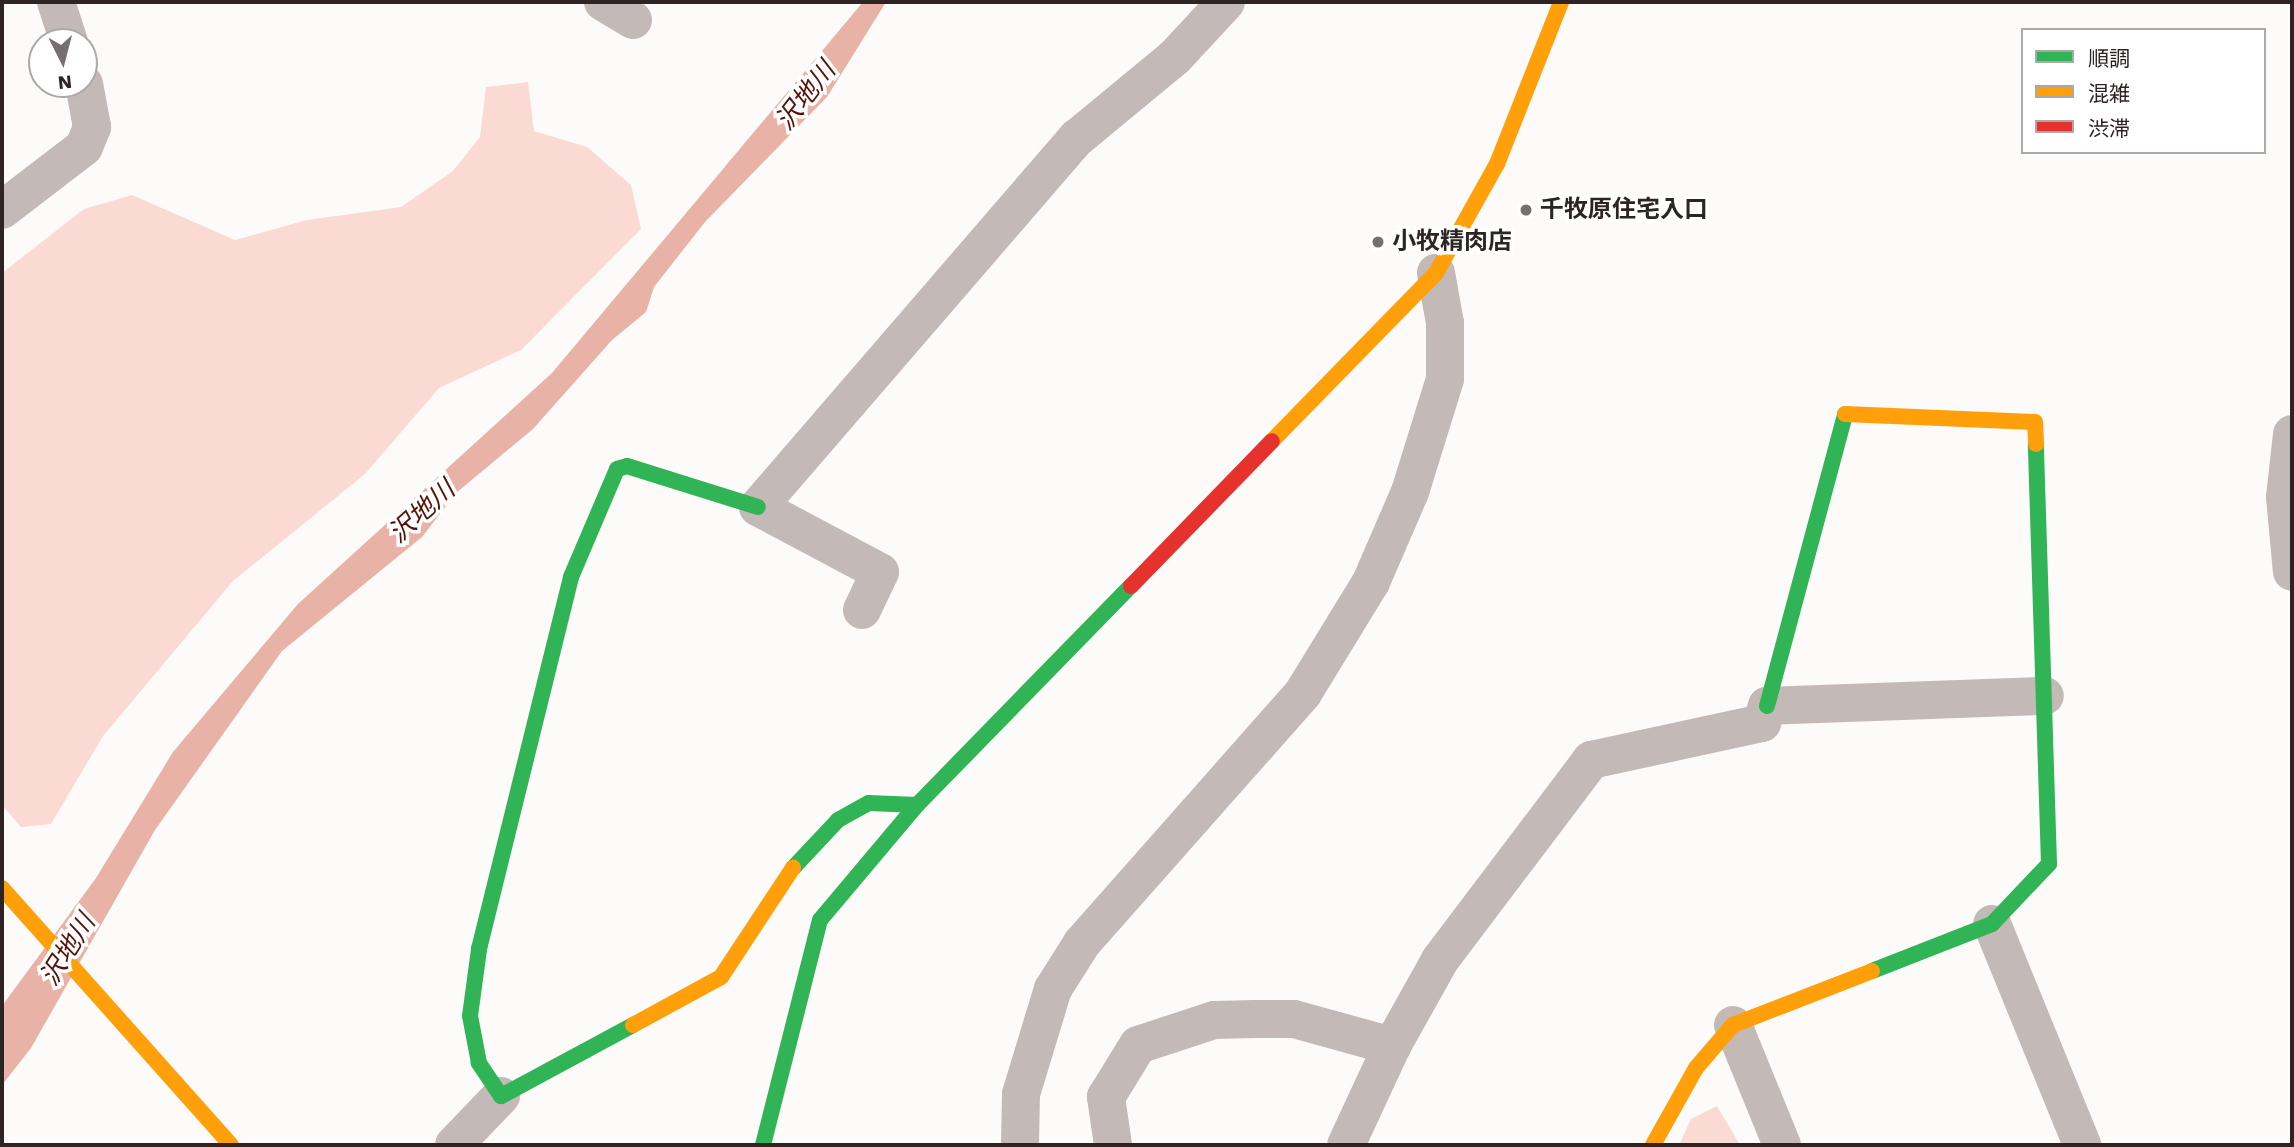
<!DOCTYPE html>
<html>
<head>
<meta charset="utf-8">
<style>
	body { margin:0 }
	#map { position:relative; width:2294px; height:1147px; overflow:hidden; background:#fdfbfa; font-family:"Work Sans","Noto Sans JP",sans-serif }
	div>[style] { position:absolute }
	.green>* { inset:0; background:#fbdad3 }
	.water>* { inset:0; background:#e9b2a7 }
	.street>* { height:38px; margin:-19px; padding:0 19px; transform-origin:19px; border-radius:19px; background:#c3b9b6 }
	.fast>* { height:16px; margin:-8px; padding:0 8px; transform-origin:8px; border-radius:8px; background:#30b455 }
	.slow>* { height:16px; margin:-8px; padding:0 8px; transform-origin:8px; border-radius:8px; background:#ff9f0a }
	.jam>* { height:16px; margin:-8px; padding:0 8px; transform-origin:8px; border-radius:8px; background:#e5322d }
	.dots>* { width:19px; height:19px; translate:-50% -50%; box-sizing:border-box; border:4px solid #fff; border-radius:50% }
	span { translate:-50% -50%; white-space:nowrap; text-align:center; line-height:1.15; -webkit-text-stroke:7px #fff; paint-order:stroke }
	.poi-label { font-size:24px; color:#2c2524; font-weight:700 }
	.left { translate:0 -50%; text-align:left }
	.water-label { font-size:26px; color:#581309; font-style:italic }
	.frame { position:absolute; inset:0; border:4px solid #2c2524; pointer-events:none }
	.legend { position:absolute; left:2021px; top:28px; width:245px; height:126px; box-sizing:border-box; background:#fff; border:2px solid #aba8a7; margin:0; padding:9px 12px; list-style:none; font-size:21px; color:#2c2524 }
	.legend li { display:flex; align-items:center; gap:14px; height:35px }
	.legend b { width:35px; border:2px solid #aba8a7 }
	.north { position:absolute; left:28px; top:28px; width:70px; height:70px; box-sizing:border-box; background:#fff; border:2px solid #aba8a7; border-radius:50%; rotate:174deg; font-size:19px; font-weight:700; line-height:28px; text-align:center; color:#2c2524 }
	.north::after { content:''; display:block; margin:auto; width:24px; height:32px; background:#75706f; clip-path:polygon(50% 0,100% 100%,50% 72%,0 100%) }
</style>
</head>
<body>
<div id="map">
	<div class="green">
		<i style="clip-path:polygon(528px 82px,534px 131px,587px 147px,631px 185px,641px 229px,521px 350px,439px 388px,365px 474px,233px 581px,103px 736px,51px 824px,21px 827px,2px 805px,2px 273px,84px 209px,132px 195px,235px 240px,307px 220px,401px 207px,453px 171px,480px 137px,486px 87px)"></i>
		<i style="clip-path:polygon(1717px 1106px,1740px 1145px,1679px 1145px,1691px 1119px)"></i>
	</div>
	<div class="water">
		<i style="clip-path:polygon(863px 2px,886px 2px,827px 97px,705px 222px,654px 287px,646px 312px,612px 340px,533px 429px,456px 493px,422px 537px,282px 651px,155px 830px,31px 1048px,2px 1085px,2px 1006px,96px 878px,173px 752px,298px 604px,552px 373px)"></i>
	</div>
	<div class="street">
		<i style="left:56px;top:2px;width:42px;rotate:72deg"></i>
		<i style="left:603px;top:2px;width:35px;rotate:31deg"></i>
		<i style="left:2px;top:210px;width:103px;rotate:-37.5deg"></i>
		<i style="left:84px;top:147px;width:22px;rotate:-68deg"></i>
		<i style="left:92px;top:127px;width:44px;rotate:-100.5deg"></i>
		<i style="left:2292px;top:434px;width:63px;rotate:96.3deg"></i>
		<i style="left:2285px;top:497px;width:75px;rotate:84.7deg"></i>
		<i style="left:862px;top:610px;width:42px;rotate:-64.7deg"></i>
		<i style="left:880px;top:572px;width:138px;rotate:-152deg"></i>
		<i style="left:758px;top:507px;width:488px;rotate:-49.2deg"></i>
		<i style="left:1077px;top:138px;width:127px;rotate:-39.6deg"></i>
		<i style="left:1175px;top:57px;width:75px;rotate:-47.2deg"></i>
		<i style="left:1992px;top:924px;width:239px;rotate:67.8deg"></i>
		<i style="left:1733px;top:1025px;width:130px;rotate:67.8deg"></i>
		<i style="left:1392px;top:1046px;width:98px;rotate:-60.8deg"></i>
		<i style="left:1440px;top:960px;width:251px;rotate:-52.9deg"></i>
		<i style="left:1591px;top:760px;width:175px;rotate:-12.2deg"></i>
		<i style="left:1762px;top:723px;width:18px;rotate:-74deg"></i>
		<i style="left:1767px;top:706px;width:278px;rotate:-2.1deg"></i>
		<i style="left:454px;top:1145px;width:68px;rotate:-46.2deg"></i>
		<i style="left:1020px;top:1145px;width:51px;rotate:-88.9deg"></i>
		<i style="left:1021px;top:1094px;width:110px;rotate:-73.1deg"></i>
		<i style="left:1053px;top:989px;width:54px;rotate:-57.8deg"></i>
		<i style="left:1082px;top:943px;width:334px;rotate:-48.5deg"></i>
		<i style="left:1303px;top:693px;width:130px;rotate:-58.5deg"></i>
		<i style="left:1371px;top:582px;width:98px;rotate:-66.6deg"></i>
		<i style="left:1410px;top:492px;width:118px;rotate:-72.8deg"></i>
		<i style="left:1445px;top:379px;width:56px;rotate:-90deg"></i>
		<i style="left:1445px;top:323px;width:51px;rotate:-100.2deg"></i>
		<i style="left:1113px;top:1145px;width:49px;rotate:-98.3deg"></i>
		<i style="left:1106px;top:1097px;width:61px;rotate:-58.4deg"></i>
		<i style="left:1138px;top:1045px;width:80px;rotate:-18.2deg"></i>
		<i style="left:1214px;top:1020px;width:41px;rotate:-1.4deg"></i>
		<i style="left:1255px;top:1019px;width:39px"></i>
		<i style="left:1294px;top:1019px;width:102px;rotate:15.4deg"></i>
		<i style="left:1392px;top:1046px;width:109px;rotate:114.9deg"></i>
	</div>
	<div class="fast">
		<i style="left:1767px;top:706px;width:302px;rotate:-75deg"></i>
		<i style="left:793px;top:868px;width:66px;rotate:-46.8deg"></i>
		<i style="left:838px;top:820px;width:35px;rotate:-29deg"></i>
		<i style="left:869px;top:803px;width:48px;rotate:2.4deg"></i>
		<i style="left:1872px;top:971px;width:129px;rotate:-21.4deg"></i>
		<i style="left:1992px;top:924px;width:83px;rotate:-46.5deg"></i>
		<i style="left:2049px;top:864px;width:420px;rotate:-91.8deg"></i>
		<i style="left:633px;top:1025px;width:150px;rotate:151.7deg"></i>
		<i style="left:501px;top:1096px;width:40px;rotate:-124deg"></i>
		<i style="left:479px;top:1063px;width:48px;rotate:-100.8deg"></i>
		<i style="left:470px;top:1016px;width:68px;rotate:-82.3deg"></i>
		<i style="left:479px;top:949px;width:383px;rotate:-76.1deg"></i>
		<i style="left:571px;top:577px;width:117px;rotate:-66.9deg"></i>
		<i style="left:617px;top:469px;width:10px;rotate:-17deg"></i>
		<i style="left:627px;top:466px;width:137px;rotate:17.4deg"></i>
		<i style="left:763px;top:1145px;width:232px;rotate:-75.8deg"></i>
		<i style="left:820px;top:920px;width:150px;rotate:-49.9deg"></i>
		<i style="left:917px;top:805px;width:306px;rotate:-45.7deg"></i>
	</div>
	<div class="slow">
		<i style="left:1845px;top:414px;width:190px;rotate:2.4deg"></i>
		<i style="left:2035px;top:422px;width:22px;rotate:87deg"></i>
		<i style="left:1272px;top:441px;width:235px;rotate:-45.7deg"></i>
		<i style="left:1436px;top:273px;width:125px;rotate:-60.8deg"></i>
		<i style="left:1497px;top:164px;width:174px;rotate:-68.4deg"></i>
		<i style="left:2px;top:888px;width:344px;rotate:48.3deg"></i>
		<i style="left:633px;top:1025px;width:100px;rotate:-28.6deg"></i>
		<i style="left:721px;top:977px;width:131px;rotate:-56.6deg"></i>
		<i style="left:1653px;top:1145px;width:88px;rotate:-60.8deg"></i>
		<i style="left:1696px;top:1068px;width:57px;rotate:-49.3deg"></i>
		<i style="left:1733px;top:1025px;width:149px;rotate:-21.2deg"></i>
	</div>
	<div class="jam">
		<i style="left:1131px;top:586px;width:202px;rotate:-45.8deg"></i>
	</div>
	<div class="dots">
		<i style="left:1526px;top:210px;background:#75706f"></i>
		<i style="left:1378px;top:242px;background:#75706f"></i>
	</div>
	<div class="poi-label">
		<span class="left" style="left:1540px;top:210px">千牧原住宅入口</span>
		<span class="left" style="left:1392px;top:242px">小牧精肉店</span>
	</div>
	<div class="water-label">
		<span style="left:806px;top:96px;rotate:-52deg">沢地川</span>
		<span style="left:422px;top:512px;rotate:-42deg">沢地川</span>
		<span style="left:68px;top:950px;rotate:-58deg">沢地川</span>
	</div>
	<div class="frame"></div>
	<ul class="legend">
	<li><b style="height:9px;background:#30b455"></b>順調</li>
	<li><b style="height:9px;background:#ff9f0a"></b>混雑</li>
	<li><b style="height:9px;background:#e5322d"></b>渋滞</li>
	</ul>
	<div class="north">N</div>
</div>
</body>
</html>
